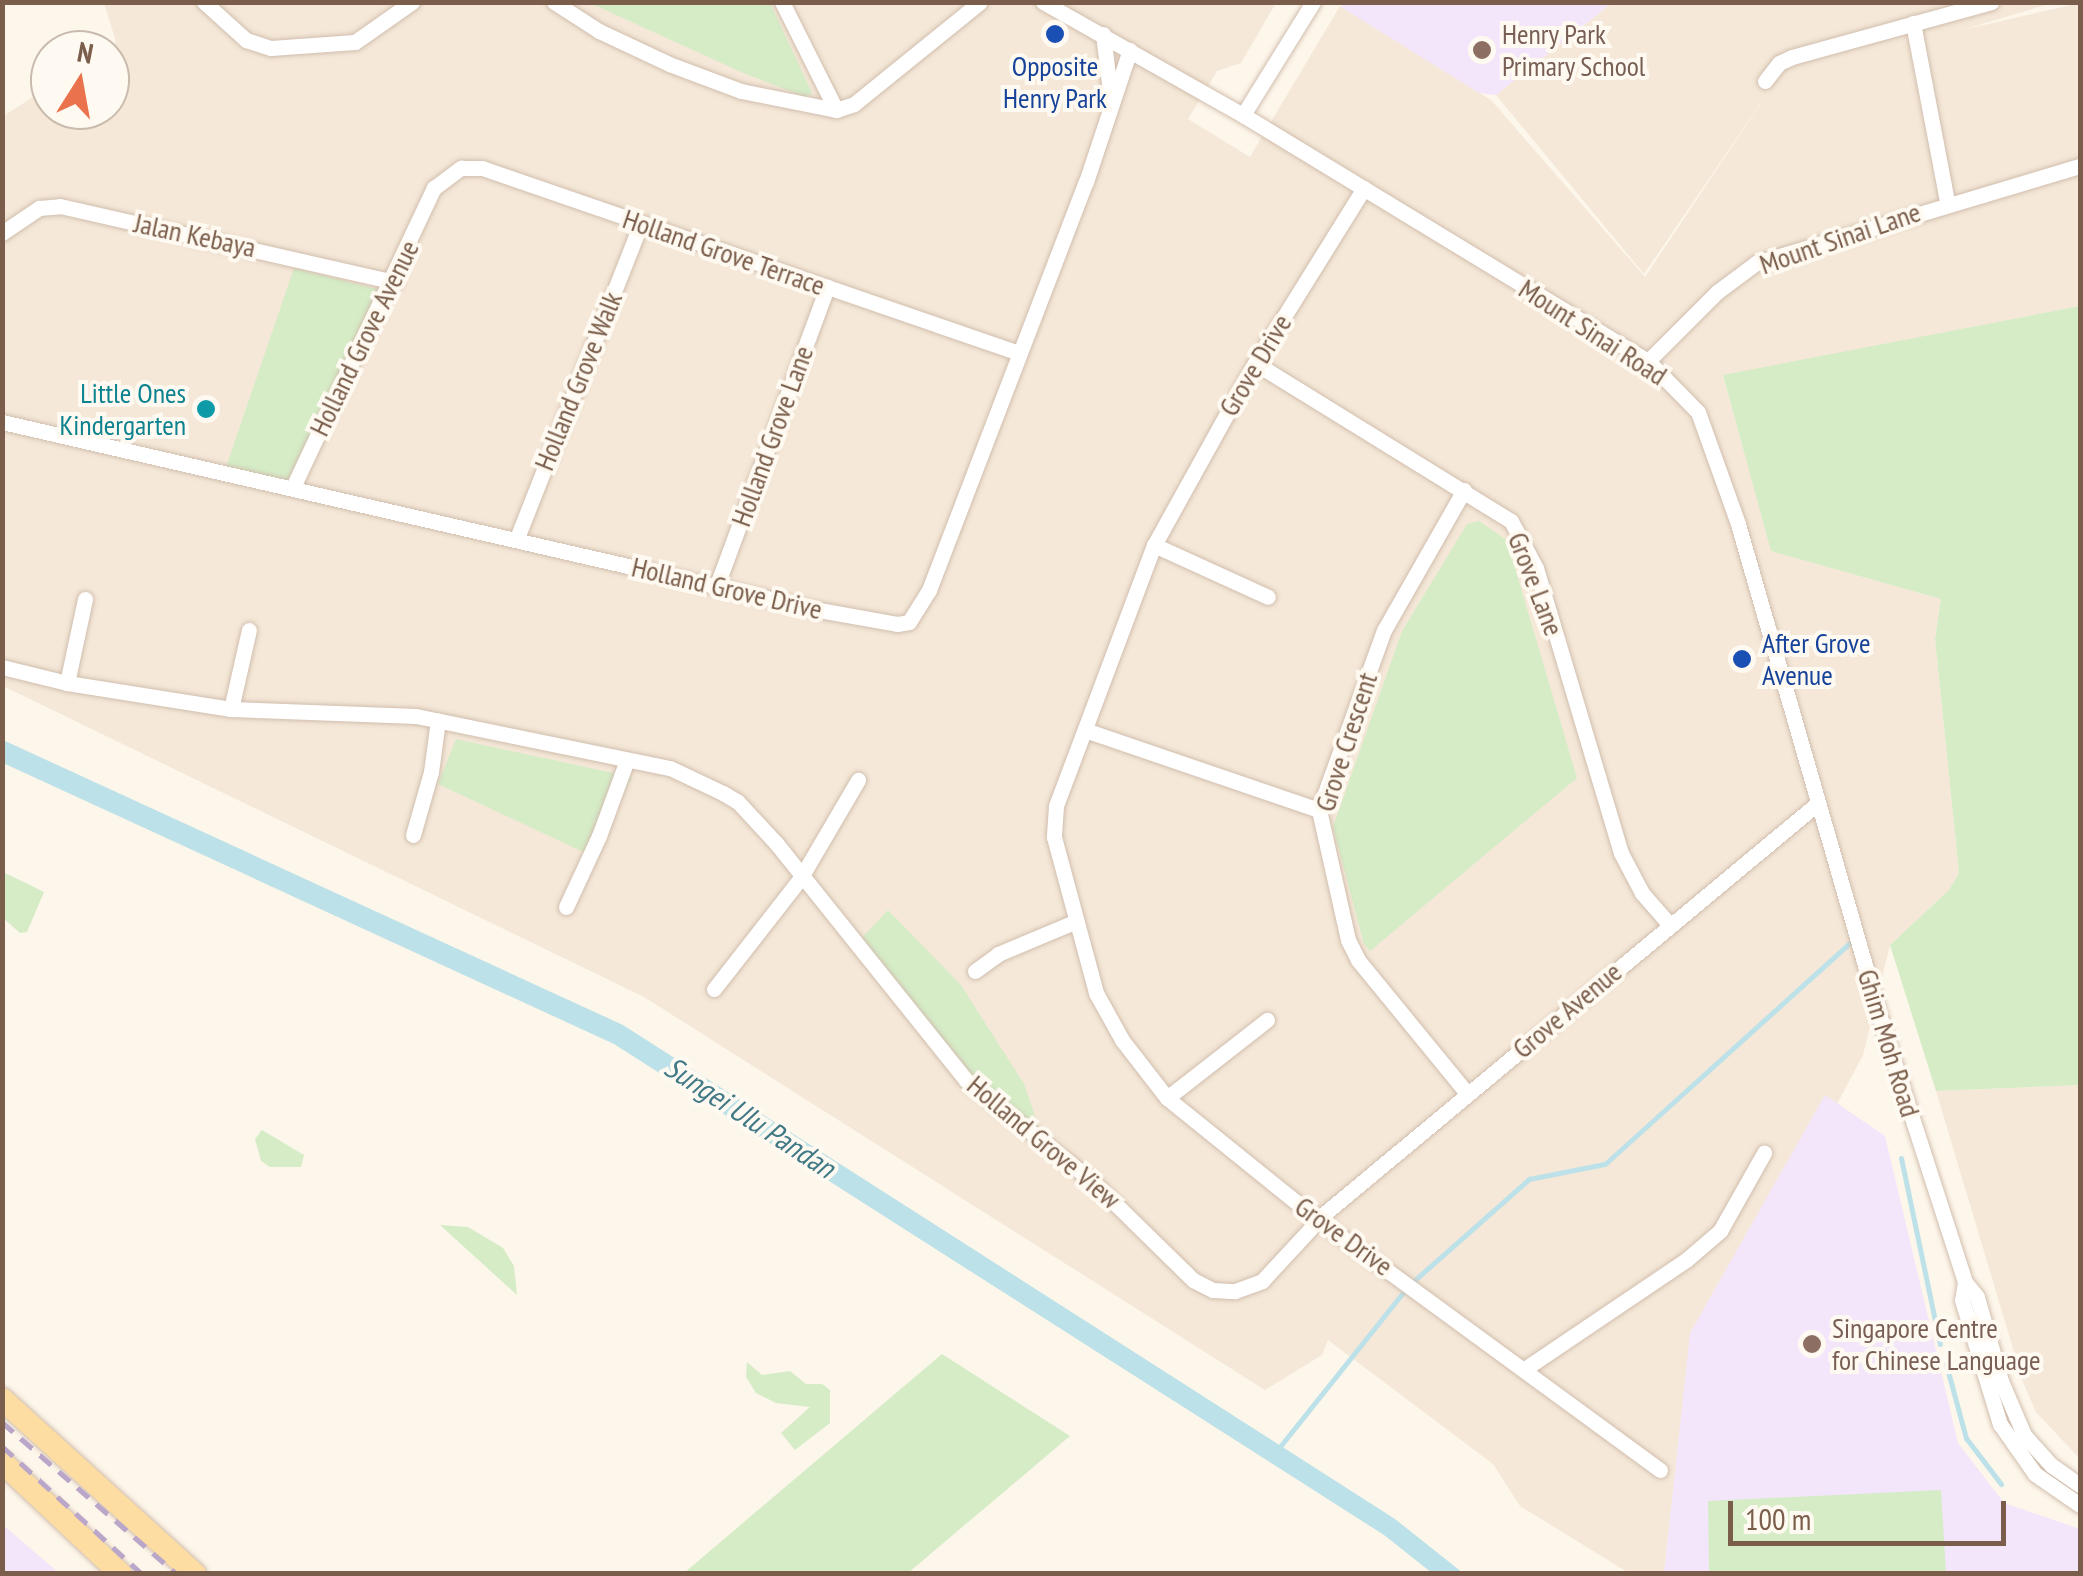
<!DOCTYPE html>
<html>
<head>
<meta charset="utf-8">
<style>
	body { margin:0 }
	#map { position:relative; width:2083px; height:1576px; overflow:hidden; background:#fdf6ea; font-family:"PT Sans Narrow",sans-serif }
	div>[style] { position:absolute }
	.residential>* { inset:0; background:#f5e8d8 }
	.education>* { inset:0; background:#f3e6fa }
	.green>* { inset:0; background:#d5ecc7 }
	.water>* { inset:0; background:#bde1e8 }
	.stream>* { height:5px; margin:-2.5px; padding:0 2.5px; transform-origin:2.5px; border-radius:2.5px; background:#bde1e8 }
	.roads { filter:drop-shadow(0 0 2px #d1beae) drop-shadow(0 0 2px #d1beae) }
	.minor>* { height:15px; margin:-7.5px; padding:0 7.5px; transform-origin:7.5px; border-radius:7.5px; background:#fff }
	.primary>* { height:22px; margin:-11px; padding:0 11px; transform-origin:11px; border-radius:11px; background:#fddda2 }
	.rail>* { height:5px; margin-top:-2.5px; transform-origin:0; background:repeating-linear-gradient(90deg,#baa6c9 0 15px,transparent 0 25px) }
	.dots>* { width:28px; height:28px; translate:-50% -50%; box-sizing:border-box; border:5px solid #fffaf1; border-radius:50% }
	span { translate:-50% -50%; white-space:nowrap; text-align:center; line-height:1.15; -webkit-text-stroke:8px #fffaf1; paint-order:stroke }
	.education-label { font-size:28px; color:#785e54 }
	.left { translate:0 -50%; text-align:left }
	.transit-label { font-size:28px; color:#164399 }
	.street-label { font-size:28px; color:#7a5d4b }
	.culture-label { font-size:28px; color:#0d838f }
	.right { translate:-100% -50%; text-align:right }
	.water-label { font-size:30px; color:#417986; font-style:italic }
	.frame { position:absolute; inset:0; border:5px solid #7a5d4b; pointer-events:none }
	.north { position:absolute; left:30px; top:30px; width:100px; height:100px; box-sizing:border-box; background:#fffaf1; border:2px solid #cabbaf; border-radius:50%; rotate:11deg; font-size:28px; font-weight:700; line-height:40px; text-align:center; color:#7a5d4b }
	.north::after { content:''; display:block; margin:auto; width:35px; height:45px; background:#ea734d; clip-path:polygon(50% 0,100% 100%,50% 72%,0 100%) }
	.scale { position:absolute; left:1728px; top:1501px; width:278px; height:45px; box-sizing:border-box; border:5px solid #7a5d4b; border-top:0; padding-left:12px; font-size:30px; line-height:35px; white-space:nowrap; color:#7a5d4b; -webkit-text-stroke:8px #fffaf1; paint-order:stroke }
</style>
</head>
<body>
<div id="map">
	<div class="residential">
		<i style="clip-path:polygon(104px 3px,1276px 3px,1241px 63px,1217px 71px,1188px 119px,1250px 157px,1340px 6px,1491px 100px,1645px 277px,1775px 82px,1644px 274px,1496px 95px,1612px 3px,2052px 3px,1962px 30px,2080px 3px,2080px 306px,1723px 376px,1772px 551px,1941px 599px,1935px 639px,1959px 873px,1949px 890px,1890px 945px,1863px 1055px,1837px 1104px,1825px 1096px,1691px 1332px,1664px 1573px,1629px 1573px,1520px 1506px,1493px 1464px,1328px 1340px,1322px 1355px,1265px 1390px,644px 997px,3px 686px,2px 117px,50px 86px,50px 110px,110px 110px,110px 50px,104px 50px,116px 42px)"></i>
		<i style="clip-path:polygon(2080px 1085px,2080px 1459px,2036px 1412px,2023px 1382px,1936px 1091px)"></i>
	</div>
	<div class="education">
		<i style="clip-path:polygon(1344px 2px,1612px 2px,1612px 3px,1496px 95px,1479px 93px,1341px 7px)"></i>
		<i style="clip-path:polygon(1825px 1095px,1885px 1136px,1958px 1443px,2004px 1503px,2080px 1529px,2080px 1573px,1664px 1574px,1690px 1333px)"></i>
		<i style="clip-path:polygon(2px 1525px,3px 1525px,59px 1573px,3px 1573px)"></i>
	</div>
	<div class="green">
		<i style="clip-path:polygon(590px 3px,770px 3px,812px 93px,805px 97px,741px 72px)"></i>
		<i style="clip-path:polygon(294px 268px,381px 290px,287px 495px,222px 479px)"></i>
		<i style="clip-path:polygon(2080px 306px,2080px 1085px,1936px 1091px,1890px 945px,1949px 890px,1959px 873px,1935px 639px,1941px 599px,1771px 551px,1723px 375px)"></i>
		<i style="clip-path:polygon(1479px 521px,1505px 539px,1510px 551px,1577px 778px,1370px 951px,1364px 944px,1333px 827px,1402px 631px,1467px 524px)"></i>
		<i style="clip-path:polygon(456px 739px,632px 777px,594px 857px,438px 784px)"></i>
		<i style="clip-path:polygon(3px 872px,44px 892px,27px 932px,20px 933px,3px 918px)"></i>
		<i style="clip-path:polygon(888px 910px,961px 985px,1024px 1084px,1044px 1142px,966px 1080px,858px 942px)"></i>
		<i style="clip-path:polygon(262px 1130px,304px 1155px,301px 1167px,270px 1167px,261px 1161px,255px 1139px)"></i>
		<i style="clip-path:polygon(440px 1225px,468px 1227px,503px 1248px,514px 1266px,517px 1295px)"></i>
		<i style="clip-path:polygon(942px 1354px,1070px 1436px,908px 1573px,684px 1573px)"></i>
		<i style="clip-path:polygon(747px 1362px,762px 1375px,790px 1371px,806px 1384px,822px 1384px,830px 1390px,830px 1423px,795px 1450px,781px 1433px,810px 1407px,776px 1403px,756px 1393px,746px 1377px)"></i>
		<i style="clip-path:polygon(1941px 1490px,1946px 1573px,1709px 1573px,1708px 1501px)"></i>
	</div>
	<div class="water">
		<i style="clip-path:polygon(3px 740px,623px 1025px,1395px 1519px,1463px 1573px,1432px 1573px,1384px 1535px,614px 1044px,3px 763px)"></i>
	</div>
	<div class="stream">
		<i style="left:1901px;top:1158px;width:190px;rotate:78.2deg"></i>
		<i style="left:1946px;top:1364px;width:77px;rotate:74.9deg"></i>
		<i style="left:1966px;top:1438px;width:58px;rotate:52.7deg"></i>
		<i style="left:1278px;top:1449px;width:208px;rotate:-51.4deg"></i>
		<i style="left:1408px;top:1286px;width:162px;rotate:-41.5deg"></i>
		<i style="left:1529px;top:1179px;width:77px;rotate:-11.2deg"></i>
		<i style="left:1605px;top:1164px;width:337px;rotate:-42.1deg"></i>
	</div>
	<div class="roads">
		<div class="minor">
			<i style="left:204px;top:2px;width:57px;rotate:42.1deg"></i>
			<i style="left:246px;top:40px;width:26px;rotate:18deg"></i>
			<i style="left:271px;top:48px;width:84px;rotate:-4.1deg"></i>
			<i style="left:355px;top:42px;width:70px;rotate:-35.1deg"></i>
			<i style="left:554px;top:2px;width:54px;rotate:32.8deg"></i>
			<i style="left:599px;top:31px;width:77px;rotate:25.2deg"></i>
			<i style="left:669px;top:64px;width:77px;rotate:20.6deg"></i>
			<i style="left:741px;top:91px;width:97px;rotate:11.3deg"></i>
			<i style="left:836px;top:110px;width:19px;rotate:-18deg"></i>
			<i style="left:854px;top:104px;width:162px;rotate:-39deg"></i>
			<i style="left:782px;top:2px;width:121px;rotate:63.4deg"></i>
			<i style="left:1043px;top:2px;width:230px;rotate:29.5deg"></i>
			<i style="left:1243px;top:115px;width:474px;rotate:31.3deg"></i>
			<i style="left:1648px;top:361px;width:71px;rotate:45.6deg"></i>
			<i style="left:1698px;top:412px;width:119px;rotate:70.3deg"></i>
			<i style="left:1738px;top:524px;width:528px;rotate:73.94deg"></i>
			<i style="left:1884px;top:1031px;width:264px;rotate:72.1deg"></i>
			<i style="left:1965px;top:1282px;width:19px;rotate:51deg"></i>
			<i style="left:1977px;top:1297px;width:87px;rotate:74.1deg"></i>
			<i style="left:2001px;top:1381px;width:59px;rotate:66.9deg"></i>
			<i style="left:2024px;top:1435px;width:40px;rotate:48deg"></i>
			<i style="left:2051px;top:1465px;width:35px;rotate:35deg"></i>
			<i style="left:1913px;top:23px;width:182px;rotate:79.2deg"></i>
			<i style="left:1103px;top:34px;width:65px;rotate:83deg"></i>
			<i style="left:1765px;top:81px;width:23px;rotate:-52deg"></i>
			<i style="left:1779px;top:63px;width:14px;rotate:-25deg"></i>
			<i style="left:1792px;top:57px;width:207px;rotate:-15.4deg"></i>
			<i style="left:1243px;top:115px;width:133px;rotate:-58.2deg"></i>
			<i style="left:1364px;top:188px;width:206px;rotate:121.9deg"></i>
			<i style="left:1255px;top:363px;width:208px;rotate:119deg"></i>
			<i style="left:1154px;top:545px;width:279px;rotate:110.6deg"></i>
			<i style="left:1056px;top:806px;width:31px;rotate:94deg"></i>
			<i style="left:1054px;top:837px;width:162px;rotate:74.9deg"></i>
			<i style="left:1096px;top:993px;width:54px;rotate:61deg"></i>
			<i style="left:1122px;top:1040px;width:73px;rotate:52.2deg"></i>
			<i style="left:1167px;top:1098px;width:193px;rotate:38.9deg"></i>
			<i style="left:1317px;top:1219px;width:425px;rotate:36.2deg"></i>
			<i style="left:2px;top:233px;width:45px;rotate:-34deg"></i>
			<i style="left:39px;top:208px;width:21px;rotate:-5deg"></i>
			<i style="left:60px;top:206px;width:343px;rotate:12.8deg"></i>
			<i style="left:1648px;top:361px;width:98px;rotate:-45deg"></i>
			<i style="left:1717px;top:292px;width:49px;rotate:-36.6deg"></i>
			<i style="left:1756px;top:263px;width:338px;rotate:-16.7deg"></i>
			<i style="left:1255px;top:363px;width:301px;rotate:31.7deg"></i>
			<i style="left:1511px;top:521px;width:53px;rotate:62deg"></i>
			<i style="left:1536px;top:568px;width:297px;rotate:73.4deg"></i>
			<i style="left:1621px;top:853px;width:45px;rotate:62.3deg"></i>
			<i style="left:1642px;top:893px;width:41px;rotate:48.9deg"></i>
			<i style="left:2px;top:422px;width:838px;rotate:12.96deg"></i>
			<i style="left:819px;top:610px;width:79px;rotate:10.2deg"></i>
			<i style="left:897px;top:624px;width:12px;rotate:-9deg"></i>
			<i style="left:909px;top:622px;width:38px;rotate:-58deg"></i>
			<i style="left:929px;top:590px;width:437px;rotate:-69deg"></i>
			<i style="left:1086px;top:182px;width:139px;rotate:-71.6deg"></i>
			<i style="left:293px;top:487px;width:331px;rotate:-64.8deg"></i>
			<i style="left:434px;top:188px;width:34px;rotate:-37deg"></i>
			<i style="left:461px;top:168px;width:21px"></i>
			<i style="left:482px;top:168px;width:568px;rotate:19.01deg"></i>
			<i style="left:1464px;top:490px;width:161px;rotate:119.7deg"></i>
			<i style="left:1384px;top:630px;width:191px;rotate:109.9deg"></i>
			<i style="left:1319px;top:810px;width:133px;rotate:77.4deg"></i>
			<i style="left:1348px;top:940px;width:22px;rotate:63deg"></i>
			<i style="left:1358px;top:960px;width:172px;rotate:50.7deg"></i>
			<i style="left:517px;top:538px;width:338px;rotate:-68.5deg"></i>
			<i style="left:1154px;top:545px;width:125px;rotate:24.5deg"></i>
			<i style="left:717px;top:585px;width:318px;rotate:-69.7deg"></i>
			<i style="left:2px;top:667px;width:67px;rotate:13.8deg"></i>
			<i style="left:67px;top:683px;width:166px;rotate:9deg"></i>
			<i style="left:231px;top:709px;width:185px;rotate:2.2deg"></i>
			<i style="left:416px;top:716px;width:259px;rotate:11.6deg"></i>
			<i style="left:670px;top:768px;width:59px;rotate:25.3deg"></i>
			<i style="left:723px;top:793px;width:17px;rotate:31deg"></i>
			<i style="left:738px;top:802px;width:56px;rotate:47.2deg"></i>
			<i style="left:776px;top:843px;width:304px;rotate:51.3deg"></i>
			<i style="left:966px;top:1080px;width:160px;rotate:38.7deg"></i>
			<i style="left:1091px;top:1180px;width:143px;rotate:44.4deg"></i>
			<i style="left:1193px;top:1280px;width:22px;rotate:27deg"></i>
			<i style="left:1213px;top:1290px;width:22px;rotate:3deg"></i>
			<i style="left:1235px;top:1291px;width:29px;rotate:-20deg"></i>
			<i style="left:1262px;top:1281px;width:91px;rotate:-47.2deg"></i>
			<i style="left:1324px;top:1214px;width:643px;rotate:-39.76deg"></i>
			<i style="left:67px;top:683px;width:86px;rotate:-77.9deg"></i>
			<i style="left:231px;top:709px;width:81px;rotate:-77.2deg"></i>
			<i style="left:1085px;top:730px;width:247px;rotate:18.9deg"></i>
			<i style="left:413px;top:835px;width:66px;rotate:-74.1deg"></i>
			<i style="left:431px;top:772px;width:52px;rotate:-82.3deg"></i>
			<i style="left:566px;top:907px;width:78px;rotate:-65.1deg"></i>
			<i style="left:599px;top:836px;width:81px;rotate:-69.8deg"></i>
			<i style="left:975px;top:971px;width:29px;rotate:-36deg"></i>
			<i style="left:998px;top:954px;width:82px;rotate:-22.8deg"></i>
			<i style="left:714px;top:989px;width:140px;rotate:-52deg"></i>
			<i style="left:800px;top:879px;width:115px;rotate:-59.6deg"></i>
			<i style="left:1167px;top:1098px;width:127px;rotate:-38deg"></i>
			<i style="left:1965px;top:1282px;width:18px;rotate:99deg"></i>
			<i style="left:1962px;top:1300px;width:130px;rotate:73deg"></i>
			<i style="left:2000px;top:1424px;width:61px;rotate:55deg"></i>
			<i style="left:2035px;top:1474px;width:55px;rotate:34.6deg"></i>
			<i style="left:1526px;top:1368px;width:193px;rotate:-34deg"></i>
			<i style="left:1686px;top:1260px;width:45px;rotate:-40.5deg"></i>
			<i style="left:1720px;top:1231px;width:90px;rotate:-60.6deg"></i>
		</div>
		<div class="primary">
			<i style="left:2px;top:1399px;width:261px;rotate:42.2deg"></i>
			<i style="left:2px;top:1462px;width:163px;rotate:43.3deg"></i>
		</div>
	</div>
	<div class="rail">
		<i style="left:2px;top:1422px;width:232px;rotate:41deg"></i>
		<i style="left:2px;top:1446px;width:190px;rotate:42.4deg"></i>
	</div>
	<div class="dots">
		<i style="left:1055px;top:34px;background:#1a4fb4"></i>
		<i style="left:1482px;top:50px;background:#8d6e63"></i>
		<i style="left:206px;top:409px;background:#0f9aa8"></i>
		<i style="left:1742px;top:659px;background:#1a4fb4"></i>
		<i style="left:1812px;top:1344px;background:#8d6e63"></i>
	</div>
	<div class="education-label">
		<span class="left" style="left:1502px;top:50px">Henry Park<br>Primary School</span>
		<span class="left" style="left:1832px;top:1344px">Singapore Centre<br>for Chinese Language</span>
	</div>
	<div class="transit-label">
		<span style="left:1055px;top:82px">Opposite<br>Henry Park</span>
		<span class="left" style="left:1762px;top:659px">After Grove<br>Avenue</span>
	</div>
	<div class="street-label">
		<span style="left:195px;top:235px;rotate:12deg">Jalan Kebaya</span>
		<span style="left:1840px;top:238px;rotate:-19deg">Mount Sinai Lane</span>
		<span style="left:724px;top:252px;rotate:19deg">Holland Grove Terrace</span>
		<span style="left:1593px;top:332px;rotate:33deg">Mount Sinai Road</span>
		<span style="left:364px;top:338px;rotate:-64deg">Holland Grove Avenue</span>
		<span style="left:1255px;top:365px;rotate:-59deg">Grove Drive</span>
		<span style="left:578px;top:381px;rotate:-68deg">Holland Grove Walk</span>
		<span style="left:772px;top:436px;rotate:-70deg">Holland Grove Lane</span>
		<span style="left:1536px;top:584px;rotate:69deg">Grove Lane</span>
		<span style="left:727px;top:588px;rotate:13deg">Holland Grove Drive</span>
		<span style="left:1346px;top:742px;rotate:-72deg">Grove Crescent</span>
		<span style="left:1567px;top:1010px;rotate:-40deg">Grove Avenue</span>
		<span style="left:1889px;top:1043px;rotate:73deg">Ghim Moh Road</span>
		<span style="left:1044px;top:1142px;rotate:40deg">Holland Grove View</span>
		<span style="left:1344px;top:1236px;rotate:36deg">Grove Drive</span>
	</div>
	<div class="culture-label">
		<span class="right" style="left:186px;top:409px">Little Ones<br>Kindergarten</span>
	</div>
	<div class="water-label">
		<span style="left:750px;top:1117px;rotate:33deg">Sungei Ulu Pandan</span>
	</div>
	<div class="frame"></div>
	<div class="north">N</div>
	<div class="scale">100 m</div>
</div>
</body>
</html>
